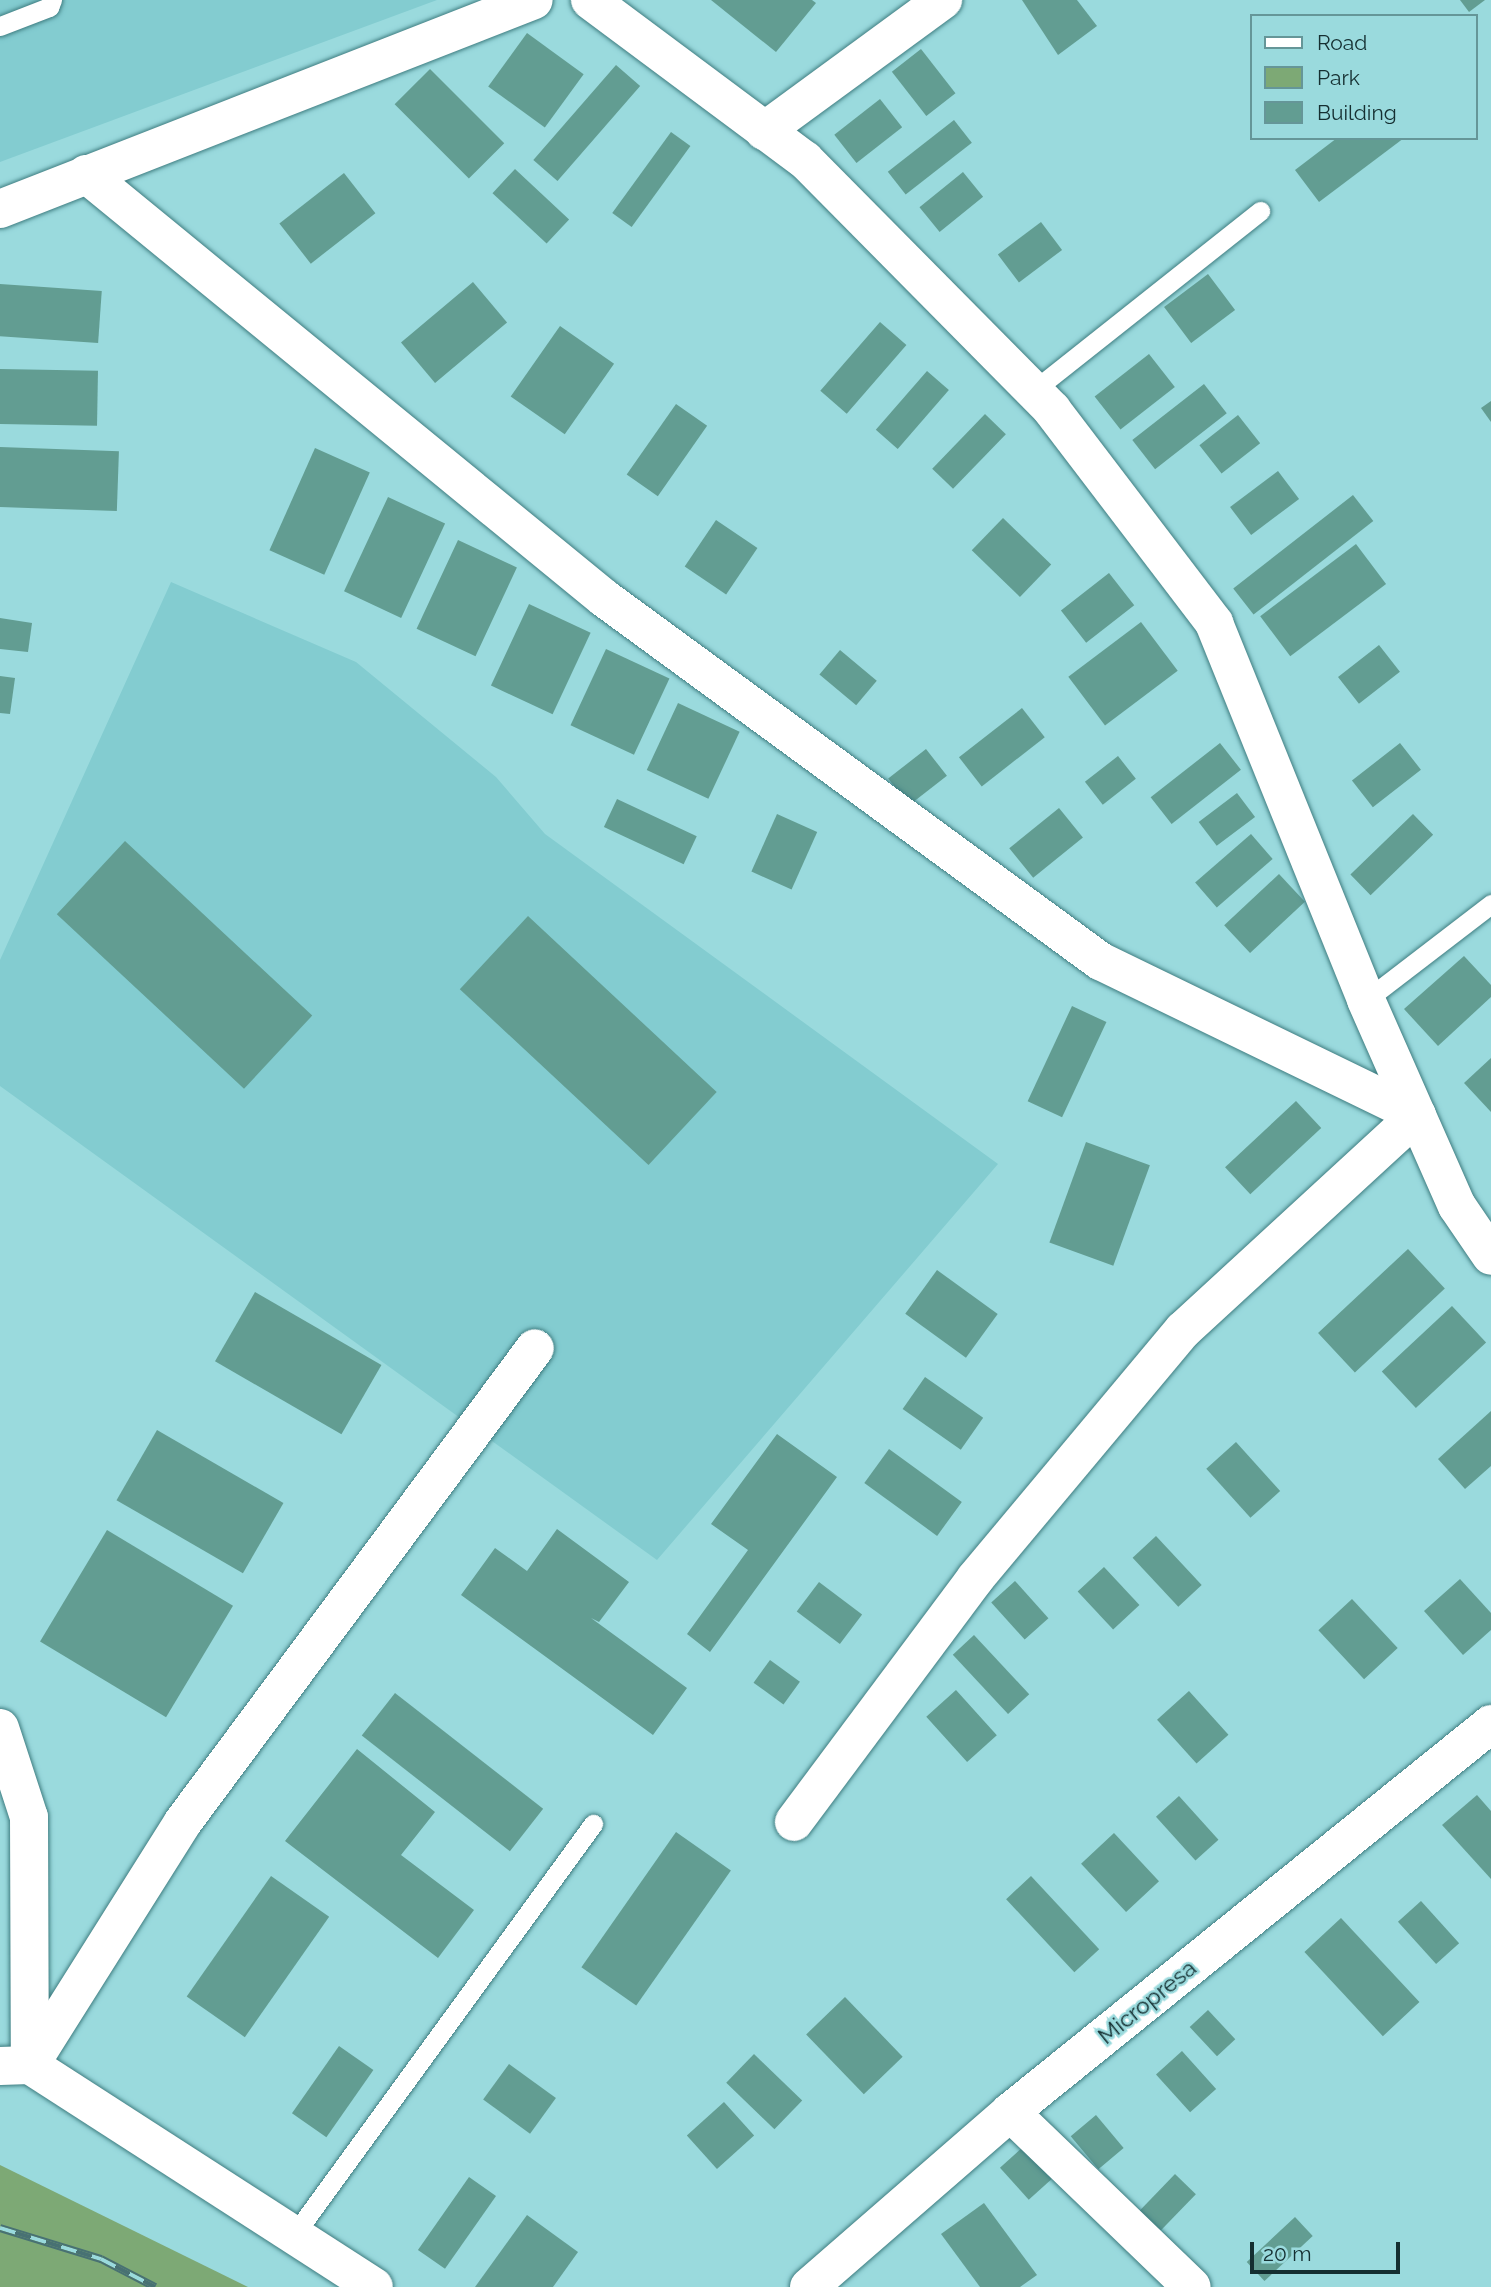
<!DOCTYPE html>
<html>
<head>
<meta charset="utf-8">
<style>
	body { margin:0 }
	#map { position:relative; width:1491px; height:2287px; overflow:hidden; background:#9adadd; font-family:Raleway,sans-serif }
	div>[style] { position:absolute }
	.built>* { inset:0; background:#83ccd0 }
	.green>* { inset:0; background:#7da975 }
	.building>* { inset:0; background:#629d92; transform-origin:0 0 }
	.roads { filter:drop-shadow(0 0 2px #3f7d81) drop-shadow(0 0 2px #3f7d81) }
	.lane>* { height:19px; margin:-9.5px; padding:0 9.5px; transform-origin:9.5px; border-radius:9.5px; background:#fff }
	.street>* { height:38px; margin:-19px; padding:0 19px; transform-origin:19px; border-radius:19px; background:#fff }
	.secondary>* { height:38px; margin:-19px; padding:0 19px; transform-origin:19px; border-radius:19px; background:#fff }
	.rail>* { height:8px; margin-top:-4px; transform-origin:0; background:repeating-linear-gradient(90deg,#9adadd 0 16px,#487173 0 32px); box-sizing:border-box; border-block:2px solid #487173 }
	span { translate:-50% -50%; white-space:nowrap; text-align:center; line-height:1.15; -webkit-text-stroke:5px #9adadd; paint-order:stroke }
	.street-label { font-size:23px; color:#152f31 }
	.legend { position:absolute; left:1250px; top:14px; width:228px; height:126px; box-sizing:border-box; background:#9adadd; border:2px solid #659698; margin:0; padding:9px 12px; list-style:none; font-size:21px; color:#152f31 }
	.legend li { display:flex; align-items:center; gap:14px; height:35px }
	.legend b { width:35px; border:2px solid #659698 }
	.scale { position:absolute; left:1250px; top:2242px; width:150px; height:32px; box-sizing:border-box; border:4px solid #152f31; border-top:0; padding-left:9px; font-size:21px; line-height:24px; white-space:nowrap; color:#152f31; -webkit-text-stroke:5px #9adadd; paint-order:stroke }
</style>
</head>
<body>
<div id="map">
	<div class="built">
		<i style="clip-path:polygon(0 0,437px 0,0 162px)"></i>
		<i style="clip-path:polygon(171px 582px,356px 662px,496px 777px,545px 834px,998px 1164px,657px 1560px,0 1086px,0 960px)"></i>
	</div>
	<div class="green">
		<i style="clip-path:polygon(0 2165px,248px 2287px,0 2287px)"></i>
	</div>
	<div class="building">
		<i style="clip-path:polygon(711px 0,812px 0,816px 3px,776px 52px)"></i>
		<i style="clip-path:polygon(1022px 0,1077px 0,1097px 26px,1058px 55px)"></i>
		<i style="clip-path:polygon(1460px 0,1485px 0,1469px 12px)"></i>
		<i style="left:527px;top:33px;width:70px;height:66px;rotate:36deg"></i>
		<i style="left:921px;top:49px;width:56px;height:37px;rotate:52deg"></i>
		<i style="left:616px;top:65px;width:32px;height:126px;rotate:41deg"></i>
		<i style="left:430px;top:69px;width:105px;height:50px;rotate:45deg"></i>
		<i style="left:880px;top:99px;width:36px;height:58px;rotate:52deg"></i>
		<i style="left:954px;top:120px;width:29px;height:84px;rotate:52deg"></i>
		<i style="left:671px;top:132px;width:24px;height:100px;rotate:36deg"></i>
		<i style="clip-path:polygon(1337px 138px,1404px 138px,1319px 202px,1295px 170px)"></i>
		<i style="left:515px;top:169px;width:74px;height:33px;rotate:43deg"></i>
		<i style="left:963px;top:172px;width:32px;height:56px;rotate:51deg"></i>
		<i style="left:344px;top:173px;width:51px;height:82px;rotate:52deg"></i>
		<i style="left:1041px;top:222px;width:35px;height:54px;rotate:53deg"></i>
		<i style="left:1208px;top:274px;width:45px;height:55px;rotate:53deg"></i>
		<i style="left:473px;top:282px;width:53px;height:94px;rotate:50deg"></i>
		<i style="left:0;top:284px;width:102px;height:52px;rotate:4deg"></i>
		<i style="left:880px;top:322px;width:35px;height:91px;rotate:41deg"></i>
		<i style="left:560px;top:326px;width:66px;height:86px;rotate:35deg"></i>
		<i style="left:1149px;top:354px;width:42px;height:69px;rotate:52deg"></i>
		<i style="left:0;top:369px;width:98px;height:55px;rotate:1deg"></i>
		<i style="left:927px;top:371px;width:29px;height:78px;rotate:41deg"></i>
		<i style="left:1204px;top:384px;width:37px;height:91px;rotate:52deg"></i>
		<i style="clip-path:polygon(1491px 401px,1491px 422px,1481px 408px)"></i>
		<i style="left:676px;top:404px;width:38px;height:86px;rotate:35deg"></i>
		<i style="left:985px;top:414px;width:29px;height:76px;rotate:44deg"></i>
		<i style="left:1238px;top:415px;width:36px;height:49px;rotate:52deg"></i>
		<i style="left:0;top:447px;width:119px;height:60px;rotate:2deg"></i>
		<i style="left:315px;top:448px;width:60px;height:112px;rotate:24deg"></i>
		<i style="left:1278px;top:471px;width:35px;height:60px;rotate:53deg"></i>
		<i style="left:1353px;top:495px;width:33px;height:152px;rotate:52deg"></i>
		<i style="left:388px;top:497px;width:63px;height:104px;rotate:25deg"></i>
		<i style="left:1003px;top:518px;width:67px;height:45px;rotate:44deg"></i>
		<i style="left:716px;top:520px;width:50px;height:56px;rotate:34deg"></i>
		<i style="left:458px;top:540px;width:65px;height:98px;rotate:25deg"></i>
		<i style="left:1356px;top:544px;width:50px;height:120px;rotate:53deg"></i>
		<i style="left:1109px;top:573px;width:41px;height:61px;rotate:52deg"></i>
		<i style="left:529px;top:604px;width:68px;height:90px;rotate:25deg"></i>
		<i style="clip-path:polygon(0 618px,32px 623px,28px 652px,0 649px)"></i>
		<i style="left:1141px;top:622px;width:61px;height:91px;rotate:53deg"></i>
		<i style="left:1379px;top:645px;width:34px;height:52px;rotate:52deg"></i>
		<i style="left:606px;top:649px;width:70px;height:84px;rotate:25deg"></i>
		<i style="left:840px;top:650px;width:48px;height:32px;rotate:40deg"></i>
		<i style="clip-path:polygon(0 676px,15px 678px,10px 714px,0 713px)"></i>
		<i style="left:678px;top:703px;width:68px;height:74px;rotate:25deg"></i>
		<i style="left:1022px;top:708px;width:37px;height:80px;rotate:52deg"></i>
		<i style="left:1220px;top:743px;width:34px;height:88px;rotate:52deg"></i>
		<i style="left:1400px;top:743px;width:34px;height:61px;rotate:52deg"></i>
		<i style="left:926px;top:749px;width:34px;height:48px;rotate:52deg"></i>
		<i style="left:1118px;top:756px;width:29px;height:42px;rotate:52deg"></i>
		<i style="left:1237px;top:793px;width:30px;height:48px;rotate:53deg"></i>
		<i style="left:617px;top:799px;width:88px;height:31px;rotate:25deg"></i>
		<i style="left:1059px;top:808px;width:38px;height:64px;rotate:51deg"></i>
		<i style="left:777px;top:814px;width:44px;height:63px;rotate:24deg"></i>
		<i style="left:1413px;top:814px;width:29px;height:87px;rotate:46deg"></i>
		<i style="left:1251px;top:834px;width:33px;height:74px;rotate:49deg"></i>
		<i style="left:125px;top:841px;width:256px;height:100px;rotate:43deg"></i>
		<i style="left:1279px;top:874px;width:38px;height:75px;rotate:47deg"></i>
		<i style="left:528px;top:916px;width:258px;height:100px;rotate:43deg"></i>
		<i style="clip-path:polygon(1464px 956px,1491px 985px,1491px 997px,1438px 1046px,1404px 1009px)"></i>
		<i style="left:1072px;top:1006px;width:38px;height:105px;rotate:25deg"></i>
		<i style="clip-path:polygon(1491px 1058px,1491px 1112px,1464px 1083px)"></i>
		<i style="left:1296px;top:1101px;width:37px;height:97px;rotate:47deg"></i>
		<i style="left:1086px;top:1142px;width:68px;height:107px;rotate:20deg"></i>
		<i style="left:1408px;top:1249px;width:54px;height:123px;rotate:47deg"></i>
		<i style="left:937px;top:1270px;width:75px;height:54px;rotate:36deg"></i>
		<i style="left:255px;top:1292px;width:146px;height:80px;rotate:30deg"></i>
		<i style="left:1452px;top:1306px;width:50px;height:96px;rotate:47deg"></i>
		<i style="left:925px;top:1377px;width:71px;height:39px;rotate:35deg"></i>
		<i style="clip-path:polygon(1491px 1411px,1491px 1466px,1465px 1489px,1438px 1459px)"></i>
		<i style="left:157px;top:1430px;width:146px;height:81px;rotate:30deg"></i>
		<i style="clip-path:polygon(777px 1434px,837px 1477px,710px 1652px,687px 1634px,748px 1550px,711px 1524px)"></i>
		<i style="left:1236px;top:1442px;width:66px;height:40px;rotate:48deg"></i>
		<i style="left:889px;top:1449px;width:90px;height:42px;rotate:36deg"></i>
		<i style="clip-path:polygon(557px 1529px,629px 1582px,599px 1622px,591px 1618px,687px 1688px,653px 1735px,461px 1595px,495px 1548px,527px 1571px)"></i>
		<i style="left:107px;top:1530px;width:147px;height:130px;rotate:31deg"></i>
		<i style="left:1156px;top:1536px;width:67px;height:32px;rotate:47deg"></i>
		<i style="left:1104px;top:1567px;width:52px;height:36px;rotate:47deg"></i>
		<i style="clip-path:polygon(1460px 1579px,1491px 1613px,1491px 1630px,1463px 1655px,1424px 1611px)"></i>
		<i style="left:1015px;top:1581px;width:50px;height:32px;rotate:48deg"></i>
		<i style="left:819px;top:1582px;width:54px;height:37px;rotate:37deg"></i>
		<i style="left:1352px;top:1599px;width:67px;height:46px;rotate:47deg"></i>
		<i style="left:974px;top:1635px;width:81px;height:29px;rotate:47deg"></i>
		<i style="left:770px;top:1660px;width:37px;height:28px;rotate:36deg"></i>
		<i style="left:956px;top:1690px;width:61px;height:40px;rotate:48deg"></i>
		<i style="left:1189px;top:1691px;width:59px;height:43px;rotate:48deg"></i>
		<i style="left:395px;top:1693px;width:188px;height:54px;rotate:38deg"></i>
		<i style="clip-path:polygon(357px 1749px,435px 1812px,401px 1855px,474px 1910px,438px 1958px,285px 1841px)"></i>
		<i style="clip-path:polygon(1477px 1795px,1491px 1811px,1491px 1879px,1442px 1825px)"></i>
		<i style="left:1179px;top:1796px;width:59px;height:31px;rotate:48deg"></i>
		<i style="left:676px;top:1832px;width:67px;height:165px;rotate:35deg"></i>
		<i style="left:1114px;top:1833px;width:66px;height:45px;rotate:47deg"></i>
		<i style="left:271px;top:1876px;width:71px;height:147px;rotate:35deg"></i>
		<i style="left:1031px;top:1876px;width:100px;height:34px;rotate:47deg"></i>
		<i style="left:1421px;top:1901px;width:57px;height:31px;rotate:48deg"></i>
		<i style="left:1341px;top:1918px;width:115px;height:50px;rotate:47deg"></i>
		<i style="left:845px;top:1997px;width:83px;height:54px;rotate:46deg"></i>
		<i style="left:1208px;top:2010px;width:40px;height:25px;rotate:47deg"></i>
		<i style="left:339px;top:2046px;width:42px;height:82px;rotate:35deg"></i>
		<i style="left:1182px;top:2051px;width:51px;height:35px;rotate:48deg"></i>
		<i style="left:754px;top:2054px;width:67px;height:40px;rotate:44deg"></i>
		<i style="left:509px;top:2064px;width:58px;height:44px;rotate:36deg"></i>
		<i style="left:724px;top:2102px;width:45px;height:50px;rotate:48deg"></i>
		<i style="left:1096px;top:2115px;width:43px;height:33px;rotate:50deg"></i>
		<i style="left:1023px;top:2147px;width:43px;height:31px;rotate:48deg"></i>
		<i style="left:1175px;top:2174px;width:29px;height:52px;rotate:44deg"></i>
		<i style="left:469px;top:2177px;width:33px;height:89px;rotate:35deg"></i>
		<i style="clip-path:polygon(984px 2203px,1037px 2275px,1020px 2287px,980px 2287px,941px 2234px)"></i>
		<i style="clip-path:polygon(527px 2215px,578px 2252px,553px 2287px,475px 2287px)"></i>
		<i style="left:1295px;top:2217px;width:26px;height:66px;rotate:47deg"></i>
	</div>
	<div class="roads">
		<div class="lane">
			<i style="left:0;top:26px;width:53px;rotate:-21.2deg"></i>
			<i style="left:49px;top:7px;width:8px;rotate:-67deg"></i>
			<i style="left:1033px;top:391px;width:290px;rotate:-38.4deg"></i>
			<i style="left:1366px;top:1000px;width:158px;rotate:-37.5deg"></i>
			<i style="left:296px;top:2232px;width:505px;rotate:-53.95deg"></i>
		</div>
		<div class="street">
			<i style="left:590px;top:0;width:268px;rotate:36.7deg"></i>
			<i style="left:805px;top:160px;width:351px;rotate:45.3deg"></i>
			<i style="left:1052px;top:410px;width:268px;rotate:52.7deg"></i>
			<i style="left:1214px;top:623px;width:406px;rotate:68deg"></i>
			<i style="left:1366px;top:1000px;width:225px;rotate:66.2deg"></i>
			<i style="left:1457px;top:1206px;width:60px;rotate:55.8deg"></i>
			<i style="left:764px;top:131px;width:222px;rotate:-36.2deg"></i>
			<i style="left:86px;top:174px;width:669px;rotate:39.3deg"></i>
			<i style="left:604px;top:598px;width:615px;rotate:36.2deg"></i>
			<i style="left:1100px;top:961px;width:352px;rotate:25.9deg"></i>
			<i style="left:1417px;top:1115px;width:318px;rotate:137.4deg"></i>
			<i style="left:1183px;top:1330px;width:324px;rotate:129.9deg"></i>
			<i style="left:975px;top:1579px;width:303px;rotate:126.7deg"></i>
			<i style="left:0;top:209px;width:573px;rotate:-21.37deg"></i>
			<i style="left:0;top:1728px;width:94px;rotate:72deg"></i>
			<i style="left:29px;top:1817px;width:248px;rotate:89.8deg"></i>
			<i style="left:30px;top:2065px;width:287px;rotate:-57.8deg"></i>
			<i style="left:183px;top:1822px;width:590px;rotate:-53.4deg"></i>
			<i style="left:1010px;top:2112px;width:252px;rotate:43.9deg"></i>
		</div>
		<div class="secondary">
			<i style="left:0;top:2066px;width:30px;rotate:-2deg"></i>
			<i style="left:30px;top:2065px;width:409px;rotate:32.8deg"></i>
			<i style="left:809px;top:2287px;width:267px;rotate:-41deg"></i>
			<i style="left:1010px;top:2112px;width:618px;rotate:-38.89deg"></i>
		</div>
	</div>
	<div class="rail">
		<i style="left:0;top:2228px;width:106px;rotate:17.1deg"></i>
		<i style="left:101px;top:2259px;width:61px;rotate:27.4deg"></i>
	</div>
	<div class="street-label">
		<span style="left:1147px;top:2002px;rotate:-39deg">Micropresa</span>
	</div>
	<ul class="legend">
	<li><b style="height:9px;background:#fff"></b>Road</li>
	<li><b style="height:19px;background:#7da975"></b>Park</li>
	<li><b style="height:19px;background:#629d92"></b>Building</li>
	</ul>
	<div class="scale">20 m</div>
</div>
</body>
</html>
